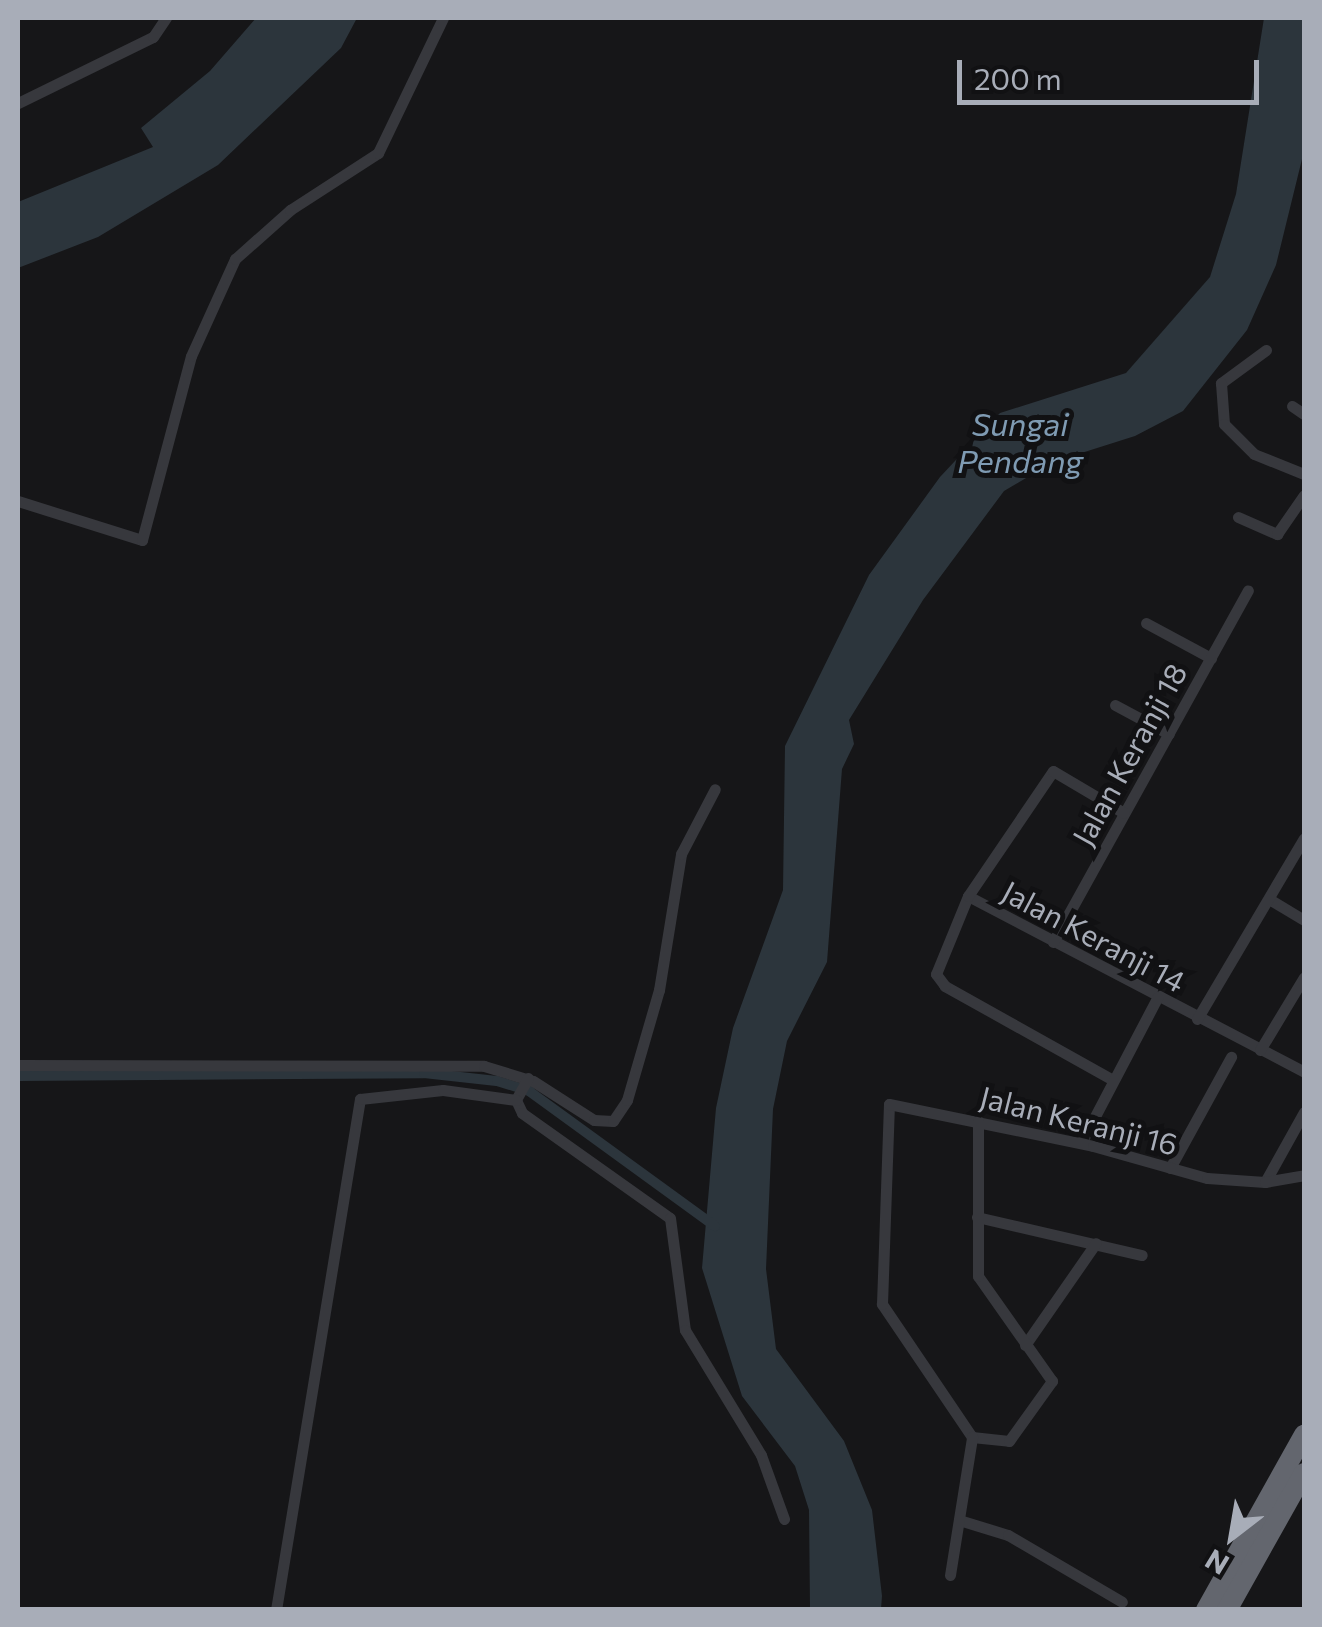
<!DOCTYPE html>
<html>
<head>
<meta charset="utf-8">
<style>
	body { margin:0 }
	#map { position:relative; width:1322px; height:1627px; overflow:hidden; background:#161618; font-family:Commissioner,sans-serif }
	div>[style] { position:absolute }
	.water>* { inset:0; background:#2c353c }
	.canal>* { height:10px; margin:-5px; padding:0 5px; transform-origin:5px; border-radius:5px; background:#2c353c }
	.minor>* { height:11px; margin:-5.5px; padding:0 5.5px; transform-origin:5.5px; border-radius:5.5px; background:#37383d }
	.motorway>* { height:20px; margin:-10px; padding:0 10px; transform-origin:10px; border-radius:10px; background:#63666e }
	span { translate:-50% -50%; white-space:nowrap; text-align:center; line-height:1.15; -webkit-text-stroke:10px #111113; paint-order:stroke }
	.street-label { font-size:30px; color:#a8adb8 }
	.water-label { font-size:32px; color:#7f9bb3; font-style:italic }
	.frame { position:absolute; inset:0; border:20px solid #a8adb8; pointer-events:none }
	.north { position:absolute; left:1182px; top:1487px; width:100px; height:100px; -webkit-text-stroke:8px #111113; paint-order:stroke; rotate:211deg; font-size:28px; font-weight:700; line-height:40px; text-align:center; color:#a8adb8 }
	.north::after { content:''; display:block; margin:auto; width:35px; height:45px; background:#a8adb8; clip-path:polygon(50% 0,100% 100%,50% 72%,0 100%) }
	.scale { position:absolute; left:957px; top:60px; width:302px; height:45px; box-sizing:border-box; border:5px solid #a8adb8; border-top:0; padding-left:12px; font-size:30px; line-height:35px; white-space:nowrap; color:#a8adb8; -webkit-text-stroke:8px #111113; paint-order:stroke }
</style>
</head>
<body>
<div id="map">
	<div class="water">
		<i style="clip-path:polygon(256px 18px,357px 18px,341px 48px,218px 165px,98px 237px,18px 268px,18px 202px,153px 147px,141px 128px,210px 71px)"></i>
		<i style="clip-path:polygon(1264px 18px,1304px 18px,1304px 151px,1276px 265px,1247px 330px,1183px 411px,1135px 436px,1053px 462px,1004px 491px,923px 600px,849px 720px,854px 744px,842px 769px,827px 962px,787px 1041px,773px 1109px,766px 1269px,776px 1349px,844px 1441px,872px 1510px,882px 1596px,881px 1609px,810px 1609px,809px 1510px,795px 1466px,742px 1396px,702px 1268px,716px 1108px,733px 1028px,783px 890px,785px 746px,869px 575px,940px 477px,1000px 413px,1126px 373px,1210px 277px,1236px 194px)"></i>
	</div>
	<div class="canal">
		<i style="left:18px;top:1076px;width:406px;rotate:-0.4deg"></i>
		<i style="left:424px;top:1073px;width:73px;rotate:6.3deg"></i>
		<i style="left:497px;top:1081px;width:34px;rotate:17deg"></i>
		<i style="left:529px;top:1091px;width:230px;rotate:36deg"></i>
	</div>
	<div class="minor">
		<i style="left:18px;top:103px;width:150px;rotate:-26.1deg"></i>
		<i style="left:153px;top:37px;width:23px;rotate:-56deg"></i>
		<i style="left:1266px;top:350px;width:56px;rotate:143.7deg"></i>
		<i style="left:1221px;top:383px;width:41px;rotate:85.8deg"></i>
		<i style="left:1224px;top:424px;width:42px;rotate:45deg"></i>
		<i style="left:1254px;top:454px;width:54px;rotate:21.8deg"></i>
		<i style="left:1292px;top:406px;width:14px;rotate:34deg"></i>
		<i style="left:18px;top:501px;width:130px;rotate:17.5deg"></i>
		<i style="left:142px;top:540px;width:190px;rotate:-75.1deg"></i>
		<i style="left:191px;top:356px;width:107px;rotate:-65.6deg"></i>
		<i style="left:235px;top:259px;width:74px;rotate:-41.7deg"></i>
		<i style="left:290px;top:210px;width:105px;rotate:-32.9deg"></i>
		<i style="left:378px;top:153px;width:150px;rotate:-64.3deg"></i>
		<i style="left:1238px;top:517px;width:43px;rotate:23.6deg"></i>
		<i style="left:1277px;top:534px;width:47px;rotate:-55.3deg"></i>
		<i style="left:1146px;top:623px;width:74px;rotate:28.3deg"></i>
		<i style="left:1115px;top:705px;width:61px;rotate:28.2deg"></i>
		<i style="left:968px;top:896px;width:379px;rotate:27.6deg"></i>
		<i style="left:1269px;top:899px;width:41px;rotate:31deg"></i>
		<i style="left:1053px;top:942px;width:402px;rotate:-61deg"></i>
		<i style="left:1197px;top:1019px;width:210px;rotate:-59.4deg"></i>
		<i style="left:1260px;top:1050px;width:85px;rotate:-58.9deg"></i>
		<i style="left:18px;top:1065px;width:466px;rotate:0.1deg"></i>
		<i style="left:484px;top:1066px;width:51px;rotate:17deg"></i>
		<i style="left:533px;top:1081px;width:72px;rotate:32.6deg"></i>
		<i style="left:594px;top:1120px;width:19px;rotate:3deg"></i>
		<i style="left:613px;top:1121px;width:25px;rotate:-56deg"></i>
		<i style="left:627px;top:1100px;width:115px;rotate:-73.8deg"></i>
		<i style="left:659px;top:990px;width:138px;rotate:-80.8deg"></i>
		<i style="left:681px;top:854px;width:73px;rotate:-62.4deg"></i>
		<i style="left:528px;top:1078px;width:25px;rotate:119deg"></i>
		<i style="left:516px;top:1100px;width:14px;rotate:65deg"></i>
		<i style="left:522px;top:1113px;width:181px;rotate:35.4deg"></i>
		<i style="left:670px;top:1218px;width:113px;rotate:82.4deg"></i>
		<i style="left:685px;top:1330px;width:146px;rotate:58.7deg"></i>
		<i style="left:761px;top:1455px;width:68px;rotate:70.2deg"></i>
		<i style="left:1113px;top:1080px;width:193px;rotate:-150.8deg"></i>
		<i style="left:945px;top:986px;width:15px;rotate:-127deg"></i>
		<i style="left:936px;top:974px;width:84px;rotate:-67.7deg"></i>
		<i style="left:968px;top:896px;width:151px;rotate:-55.8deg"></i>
		<i style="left:1053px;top:771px;width:82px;rotate:30.6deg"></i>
		<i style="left:1081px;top:1143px;width:164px;rotate:-62.3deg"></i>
		<i style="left:1170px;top:1168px;width:127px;rotate:-61.2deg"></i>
		<i style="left:1265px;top:1182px;width:80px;rotate:-60.9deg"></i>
		<i style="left:977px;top:1217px;width:169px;rotate:13deg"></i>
		<i style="left:1025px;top:1345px;width:124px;rotate:-55.2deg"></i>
		<i style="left:972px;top:1437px;width:161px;rotate:-124.1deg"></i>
		<i style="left:882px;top:1304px;width:200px;rotate:-88deg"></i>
		<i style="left:889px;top:1104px;width:208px;rotate:11.6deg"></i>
		<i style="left:1093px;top:1146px;width:118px;rotate:15.7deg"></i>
		<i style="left:1207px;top:1178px;width:58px;rotate:3.9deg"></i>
		<i style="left:1265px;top:1182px;width:40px;rotate:-10deg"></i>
		<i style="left:972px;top:1437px;width:37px;rotate:6deg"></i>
		<i style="left:1009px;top:1441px;width:74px;rotate:-54.4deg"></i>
		<i style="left:1052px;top:1381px;width:128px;rotate:-125.2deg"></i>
		<i style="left:978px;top:1276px;width:155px;rotate:-90deg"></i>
		<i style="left:959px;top:1520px;width:51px;rotate:17deg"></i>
		<i style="left:1008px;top:1535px;width:132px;rotate:30.4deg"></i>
		<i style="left:950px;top:1575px;width:140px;rotate:-80.9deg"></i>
		<i style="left:276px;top:1610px;width:518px;rotate:-80.67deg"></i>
		<i style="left:360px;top:1099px;width:83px;rotate:-6.2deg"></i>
		<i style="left:443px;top:1090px;width:74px;rotate:7.8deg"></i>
	</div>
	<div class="motorway">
		<i style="left:1206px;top:1610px;width:201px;rotate:-60.8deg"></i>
		<i style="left:1227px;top:1610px;width:157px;rotate:-60.7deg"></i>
	</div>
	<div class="street-label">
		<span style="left:1129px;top:754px;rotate:-61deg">Jalan Keranji 18</span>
		<span style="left:1094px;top:936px;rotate:28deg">Jalan Keranji 14</span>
		<span style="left:1079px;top:1120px;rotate:14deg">Jalan Keranji 16</span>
	</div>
	<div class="water-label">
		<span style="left:1020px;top:442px">Sungai<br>Pendang</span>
	</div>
	<div class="frame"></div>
	<div class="north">N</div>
	<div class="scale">200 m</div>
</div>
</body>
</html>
